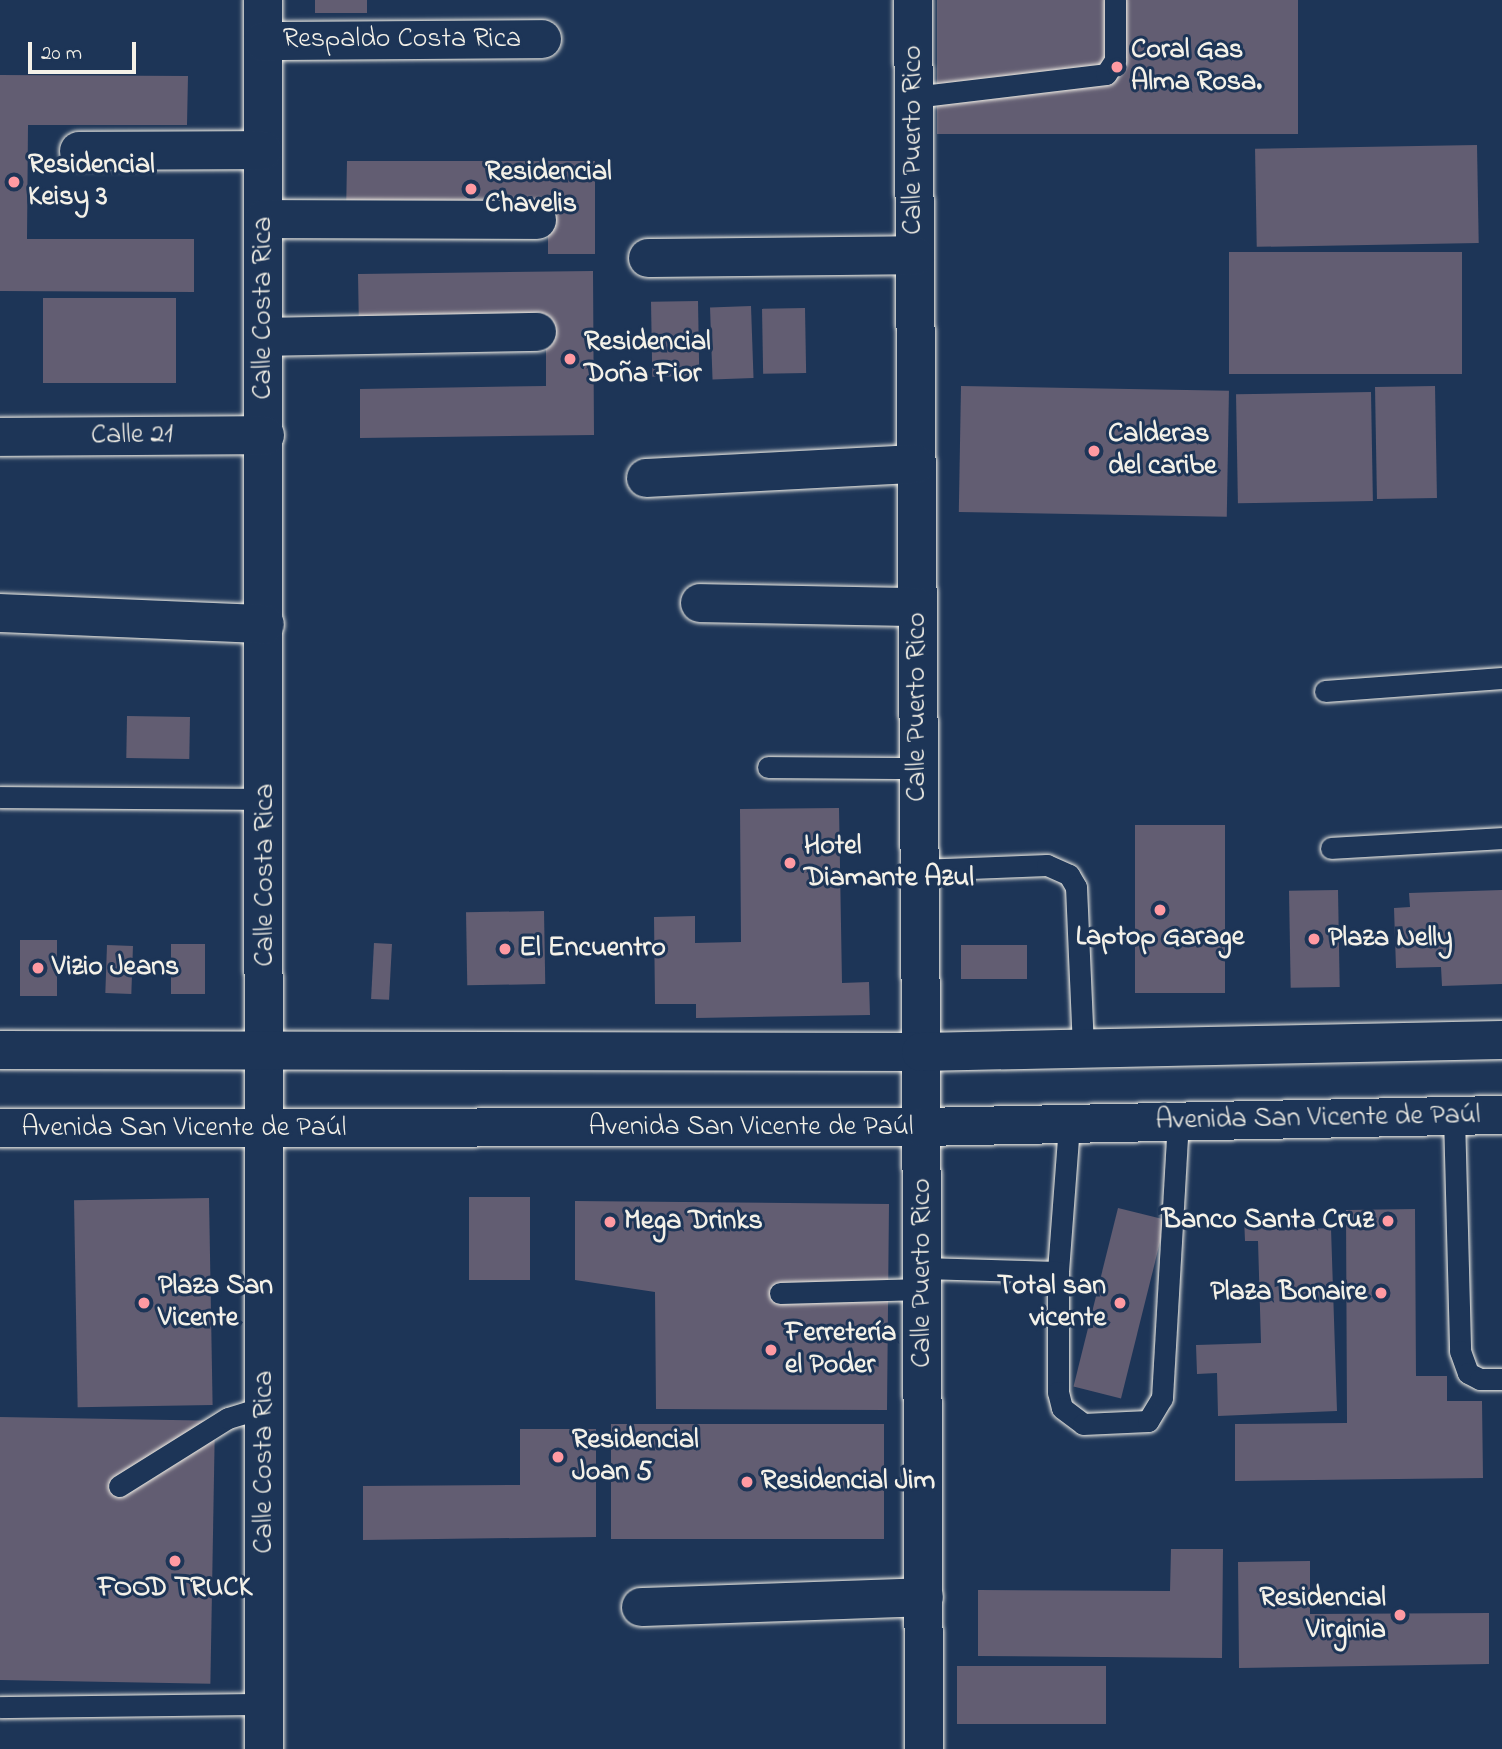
<!DOCTYPE html>
<html>
<head>
<meta charset="utf-8">
<style>
	body { margin:0 }
	#map { position:relative; width:1502px; height:1749px; overflow:hidden; background:#1d3557; font-family:"Indie Flower",sans-serif }
	div>[style] { position:absolute }
	.building>* { inset:0; background:#625d72; transform-origin:0 0 }
	.roads { filter:drop-shadow(0 0 2px #f4f1e8) drop-shadow(0 0 2px #f4f1e8) }
	.lane>* { height:21px; margin:-10.5px; padding:0 10.5px; transform-origin:10.5px; border-radius:10.5px; background:#1d3557 }
	.street>* { height:38px; margin:-19px; padding:0 19px; transform-origin:19px; border-radius:19px; background:#1d3557 }
	.secondary>* { height:38px; margin:-19px; padding:0 19px; transform-origin:19px; border-radius:19px; background:#1d3557 }
	.primary>* { height:38px; margin:-19px; padding:0 19px; transform-origin:19px; border-radius:19px; background:#1d3557 }
	.dots>* { width:19px; height:19px; translate:-50% -50%; box-sizing:border-box; border:4px solid #1d3557; border-radius:50% }
	span { translate:-50% -50%; white-space:nowrap; text-align:center; line-height:1.15; -webkit-text-stroke:6px #1d3557; paint-order:stroke }
	.street-label { font-size:28px; color:#f4f1e8 }
	.poi-label { font-size:28px; color:#f4f1e8; font-weight:700 }
	.left { translate:0 -50%; text-align:left }
	.right { translate:-100% -50%; text-align:right }
	.scale { position:absolute; left:28px; top:42px; width:108px; height:32px; box-sizing:border-box; border:4px solid #f4f1e8; border-top:0; padding-left:9px; font-size:21px; line-height:24px; white-space:nowrap; color:#f4f1e8; -webkit-text-stroke:5px #1d3557; paint-order:stroke }
</style>
</head>
<body>
<div id="map">
	<div class="building">
		<i style="left:315px;top:0;width:52px;height:13px"></i>
		<i style="left:937px;top:0;width:361px;height:134px"></i>
		<i style="clip-path:polygon(0 75px,188px 76px,187px 125px,28px 125px,27px 239px,194px 239px,194px 292px,0 291px)"></i>
		<i style="left:1477px;top:145px;width:98px;height:222px;rotate:89deg"></i>
		<i style="clip-path:polygon(347px 161px,595px 161px,595px 254px,548px 254px,548px 217px,346px 216px)"></i>
		<i style="left:1462px;top:252px;width:122px;height:233px;rotate:90deg"></i>
		<i style="clip-path:polygon(593px 271px,594px 435px,360px 438px,360px 389px,546px 386px,546px 329px,359px 332px,358px 274px)"></i>
		<i style="left:43px;top:298px;width:133px;height:85px"></i>
		<i style="left:698px;top:301px;width:75px;height:47px;rotate:89deg"></i>
		<i style="left:751px;top:306px;width:72px;height:41px;rotate:88deg"></i>
		<i style="left:805px;top:308px;width:65px;height:43px;rotate:89deg"></i>
		<i style="left:961px;top:386px;width:268px;height:126px;rotate:1deg"></i>
		<i style="left:1435px;top:386px;width:112px;height:60px;rotate:89deg"></i>
		<i style="left:1371px;top:392px;width:109px;height:135px;rotate:89deg"></i>
		<i style="left:127px;top:716px;width:63px;height:42px;rotate:1deg"></i>
		<i style="clip-path:polygon(839px 808px,842px 983px,869px 982px,870px 1015px,696px 1018px,696px 1004px,655px 1004px,654px 917px,695px 916px,695px 943px,741px 942px,740px 809px)"></i>
		<i style="left:1225px;top:825px;width:168px;height:90px;rotate:90deg"></i>
		<i style="left:1338px;top:890px;width:97px;height:49px;rotate:89deg"></i>
		<i style="clip-path:polygon(1502px 890px,1502px 984px,1442px 986px,1441px 967px,1396px 968px,1394px 908px,1410px 907px,1409px 893px)"></i>
		<i style="left:544px;top:911px;width:73px;height:78px;rotate:89deg"></i>
		<i style="left:20px;top:940px;width:37px;height:56px"></i>
		<i style="left:374px;top:943px;width:18px;height:56px;rotate:3deg"></i>
		<i style="left:205px;top:944px;width:50px;height:34px;rotate:90deg"></i>
		<i style="left:107px;top:945px;width:26px;height:48px;rotate:2deg"></i>
		<i style="left:1027px;top:945px;width:34px;height:66px;rotate:90deg"></i>
		<i style="left:469px;top:1197px;width:61px;height:83px"></i>
		<i style="left:209px;top:1198px;width:207px;height:135px;rotate:89deg"></i>
		<i style="clip-path:polygon(575px 1201px,889px 1204px,887px 1410px,656px 1409px,655px 1292px,575px 1280px)"></i>
		<i style="left:1118px;top:1208px;width:49px;height:184px;rotate:14deg"></i>
		<i style="clip-path:polygon(1415px 1209px,1416px 1376px,1447px 1376px,1447px 1401px,1482px 1401px,1483px 1478px,1235px 1481px,1235px 1424px,1347px 1423px,1346px 1210px)"></i>
		<i style="clip-path:polygon(1277px 1215px,1277px 1230px,1331px 1228px,1337px 1411px,1218px 1416px,1217px 1373px,1197px 1374px,1196px 1345px,1261px 1343px,1258px 1241px,1245px 1241px,1244px 1217px)"></i>
		<i style="left:0;top:1417px;width:215px;height:263px;rotate:1deg"></i>
		<i style="left:884px;top:1424px;width:115px;height:273px;rotate:90deg"></i>
		<i style="clip-path:polygon(520px 1429px,596px 1429px,596px 1537px,363px 1540px,363px 1486px,520px 1485px)"></i>
		<i style="clip-path:polygon(1171px 1549px,1223px 1549px,1222px 1658px,978px 1656px,978px 1590px,1170px 1591px)"></i>
		<i style="clip-path:polygon(1310px 1561px,1310px 1614px,1489px 1613px,1489px 1664px,1239px 1668px,1238px 1562px)"></i>
		<i style="left:957px;top:1666px;width:149px;height:58px"></i>
	</div>
	<div class="roads">
		<div class="lane">
			<i style="left:914px;top:97px;width:193px;rotate:-6.8deg"></i>
			<i style="left:1106px;top:74px;width:17px;rotate:-57deg"></i>
			<i style="left:1115px;top:60px;width:60px;rotate:-90deg"></i>
			<i style="left:1325px;top:691px;width:177px;rotate:-4.2deg"></i>
			<i style="left:768px;top:767px;width:151px;rotate:0.4deg"></i>
			<i style="left:0;top:797px;width:266px;rotate:0.4deg"></i>
			<i style="left:1331px;top:848px;width:171px;rotate:-3.3deg"></i>
			<i style="left:919px;top:870px;width:128px;rotate:-2.2deg"></i>
			<i style="left:1047px;top:865px;width:24px;rotate:24deg"></i>
			<i style="left:1069px;top:875px;width:14px;rotate:60deg"></i>
			<i style="left:1076px;top:887px;width:162px;rotate:87.5deg"></i>
			<i style="left:1454px;top:1116px;width:235px;rotate:88.5deg"></i>
			<i style="left:1460px;top:1351px;width:23px;rotate:70deg"></i>
			<i style="left:1468px;top:1373px;width:13px;rotate:27deg"></i>
			<i style="left:1480px;top:1379px;width:22px"></i>
			<i style="left:1069px;top:1125px;width:147px;rotate:94.3deg"></i>
			<i style="left:1058px;top:1272px;width:120px;rotate:90deg"></i>
			<i style="left:1058px;top:1392px;width:16px;rotate:76deg"></i>
			<i style="left:1062px;top:1408px;width:26px;rotate:37deg"></i>
			<i style="left:1083px;top:1424px;width:65px;rotate:-2.6deg"></i>
			<i style="left:1148px;top:1421px;width:27px;rotate:-59deg"></i>
			<i style="left:1162px;top:1398px;width:276px;rotate:-86.7deg"></i>
			<i style="left:923px;top:1268px;width:135px;rotate:1.7deg"></i>
			<i style="left:780px;top:1293px;width:143px;rotate:-1.6deg"></i>
			<i style="left:119px;top:1486px;width:128px;rotate:-32deg"></i>
			<i style="left:228px;top:1418px;width:39px;rotate:-17deg"></i>
			<i style="left:0;top:1707px;width:264px;rotate:-0.7deg"></i>
		</div>
		<div class="street">
			<i style="left:263px;top:0;width:1749px;rotate:89.97deg"></i>
			<i style="left:913px;top:0;width:1052px;rotate:89.56deg"></i>
			<i style="left:263px;top:41px;width:279px;rotate:-0.4deg"></i>
			<i style="left:79px;top:151px;width:184px;rotate:-0.3deg"></i>
			<i style="left:264px;top:219px;width:273px;rotate:0.2deg"></i>
			<i style="left:648px;top:258px;width:267px;rotate:-0.6deg"></i>
			<i style="left:265px;top:337px;width:272px;rotate:-1.1deg"></i>
			<i style="left:0;top:437px;width:265px;rotate:-0.4deg"></i>
			<i style="left:646px;top:478px;width:270px;rotate:-3deg"></i>
			<i style="left:700px;top:603px;width:217px;rotate:1.1deg"></i>
			<i style="left:0;top:613px;width:265px;rotate:2.4deg"></i>
			<i style="left:641px;top:1607px;width:283px;rotate:-2deg"></i>
		</div>
		<div class="secondary">
			<i style="left:921px;top:1052px;width:697px;rotate:89.75deg"></i>
		</div>
		<div class="primary">
			<i style="left:0;top:1050px;width:921px;rotate:0.12deg"></i>
			<i style="left:921px;top:1052px;width:581px;rotate:-1.18deg"></i>
			<i style="left:0;top:1128px;width:922px;rotate:-0.06deg"></i>
			<i style="left:922px;top:1127px;width:580px;rotate:-1.19deg"></i>
		</div>
	</div>
	<div class="dots">
		<i style="left:1117px;top:67px;background:#ff9aa2"></i>
		<i style="left:14px;top:182px;background:#ff9aa2"></i>
		<i style="left:471px;top:189px;background:#ff9aa2"></i>
		<i style="left:570px;top:359px;background:#ff9aa2"></i>
		<i style="left:1094px;top:451px;background:#ff9aa2"></i>
		<i style="left:790px;top:863px;background:#ff9aa2"></i>
		<i style="left:1160px;top:910px;background:#ff9aa2"></i>
		<i style="left:1314px;top:939px;background:#ff9aa2"></i>
		<i style="left:505px;top:949px;background:#ff9aa2"></i>
		<i style="left:38px;top:968px;background:#ff9aa2"></i>
		<i style="left:1388px;top:1221px;background:#ff9aa2"></i>
		<i style="left:610px;top:1222px;background:#ff9aa2"></i>
		<i style="left:1381px;top:1293px;background:#ff9aa2"></i>
		<i style="left:144px;top:1303px;background:#ff9aa2"></i>
		<i style="left:1120px;top:1303px;background:#ff9aa2"></i>
		<i style="left:771px;top:1350px;background:#ff9aa2"></i>
		<i style="left:558px;top:1457px;background:#ff9aa2"></i>
		<i style="left:747px;top:1482px;background:#ff9aa2"></i>
		<i style="left:175px;top:1561px;background:#ff9aa2"></i>
		<i style="left:1400px;top:1615px;background:#ff9aa2"></i>
	</div>
	<div class="street-label">
		<span style="left:402px;top:40px">Respaldo Costa Rica</span>
		<span style="left:914px;top:140px;rotate:-90deg">Calle Puerto Rico</span>
		<span style="left:264px;top:308px;rotate:-90deg">Calle Costa Rica</span>
		<span style="left:132px;top:436px;rotate:-1deg">Calle 21</span>
		<span style="left:918px;top:707px;rotate:-90deg">Calle Puerto Rico</span>
		<span style="left:266px;top:875px;rotate:-90deg">Calle Costa Rica</span>
		<span style="left:1318px;top:1119px;rotate:-1deg">Avenida San Vicente de Paúl</span>
		<span style="left:751px;top:1128px">Avenida San Vicente de Paúl</span>
		<span style="left:184px;top:1129px">Avenida San Vicente de Paúl</span>
		<span style="left:923px;top:1273px;rotate:-90deg">Calle Puerto Rico</span>
		<span style="left:265px;top:1462px;rotate:-90deg">Calle Costa Rica</span>
	</div>
	<div class="poi-label">
		<span class="left" style="left:1131px;top:67px">Coral Gas<br>Alma Rosa.</span>
		<span class="left" style="left:28px;top:182px">Residencial<br>Keisy 3</span>
		<span class="left" style="left:485px;top:189px">Residencial<br>Chavelis</span>
		<span class="left" style="left:584px;top:359px">Residencial<br>Doña Fior</span>
		<span class="left" style="left:1108px;top:451px">Calderas<br>del caribe</span>
		<span class="left" style="left:804px;top:863px">Hotel<br>Diamante Azul</span>
		<span style="left:1160px;top:938px">Laptop Garage</span>
		<span class="left" style="left:1328px;top:939px">Plaza Nelly</span>
		<span class="left" style="left:519px;top:949px">El Encuentro</span>
		<span class="left" style="left:52px;top:968px">Vizio Jeans</span>
		<span class="right" style="left:1374px;top:1221px">Banco Santa Cruz</span>
		<span class="left" style="left:624px;top:1222px">Mega Drinks</span>
		<span class="left" style="left:158px;top:1303px">Plaza San<br>Vicente</span>
		<span class="right" style="left:1106px;top:1303px">Total san<br>vicente</span>
		<span class="right" style="left:1367px;top:1293px">Plaza Bonaire</span>
		<span class="left" style="left:785px;top:1350px">Ferretería<br>el Poder</span>
		<span class="left" style="left:572px;top:1457px">Residencial<br>Joan 5</span>
		<span class="left" style="left:761px;top:1482px">Residencial Jim</span>
		<span style="left:175px;top:1589px">FOOD TRUCK</span>
		<span class="right" style="left:1386px;top:1615px">Residencial<br>Virginia</span>
	</div>
	<div class="scale">20 m</div>
</div>
</body>
</html>
